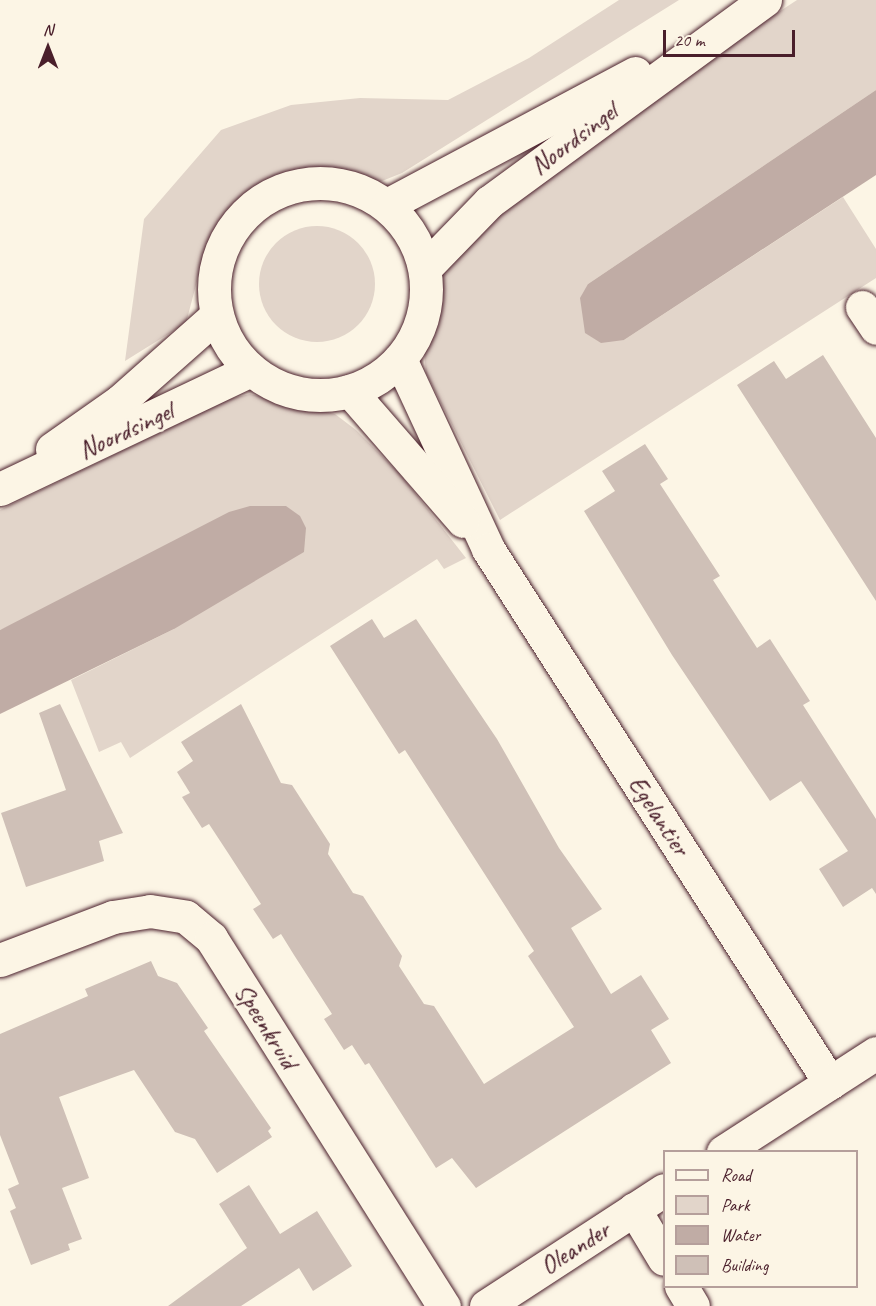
<!DOCTYPE html>
<html>
<head>
<meta charset="utf-8">
<style>
	body { margin:0 }
	#map { position:relative; width:876px; height:1306px; overflow:hidden; background:#fcf5e5; font-family:Caveat,sans-serif }
	div>[style] { position:absolute }
	.green>* { inset:0; background:#e2d5ca }
	.round { border-radius:50% }
	.water>* { inset:0; background:#c0aca5 }
	.building>* { inset:0; background:#cfc0b7 }
	.roads { filter:drop-shadow(0 0 2px #4a1f2b) drop-shadow(0 0 2px #4a1f2b) }
	.street>* { height:33px; margin:-16.5px; padding:0 16.5px; transform-origin:16.5px; border-radius:16.5px; background:#fcf5e5 }
	.primary>* { height:33px; margin:-16.5px; padding:0 16.5px; transform-origin:16.5px; border-radius:16.5px; background:#fcf5e5 }
	.primary>.ring { margin:-16.5px; padding:0; box-sizing:content-box; background:none; border:33px solid #fcf5e5; border-radius:50% }
	span { translate:-50% -50%; white-space:nowrap; text-align:center; line-height:1.15; -webkit-text-stroke:5px #fcf5e5; paint-order:stroke }
	.street-label { font-size:26px; color:#4a1f2b }
	.legend { position:absolute; left:663px; top:1150px; width:195px; height:138px; box-sizing:border-box; background:#fcf5e5; border:2px solid #b59f9b; margin:0; padding:8px 10px; list-style:none; font-size:18px; color:#4a1f2b }
	.legend li { display:flex; align-items:center; gap:12px; height:30px }
	.legend b { width:30px; border:2px solid #b59f9b }
	.north { position:absolute; left:18px; top:18px; width:60px; height:60px; -webkit-text-stroke:4px #fcf5e5; paint-order:stroke; rotate:0deg; font-size:16px; font-weight:700; line-height:24px; text-align:center; color:#4a1f2b }
	.north::after { content:''; display:block; margin:auto; width:21px; height:27px; background:#4a1f2b; clip-path:polygon(50% 0,100% 100%,50% 72%,0 100%) }
	.scale { position:absolute; left:663px; top:30px; width:132px; height:27px; box-sizing:border-box; border:3px solid #4a1f2b; border-top:0; padding-left:8px; font-size:18px; line-height:21px; white-space:nowrap; color:#4a1f2b; -webkit-text-stroke:4px #fcf5e5; paint-order:stroke }
</style>
</head>
<body>
<div id="map">
	<div class="green">
		<i style="clip-path:polygon(619px 0,679px 0,402px 173px,377px 183px,339px 175px,275px 177px,240px 199px,202px 262px,186px 323px,125px 361px,144px 219px,221px 130px,291px 105px,360px 98px,448px 100px,529px 58px)"></i>
		<i style="clip-path:polygon(797px 0,876px 0,876px 90px,588px 284px,624px 340px,843px 197px,876px 249px,876px 278px,500px 520px,426px 373px,424px 352px,441px 303px,442px 269px,465px 238px,712px 56px)"></i>
		<i class="round" style="left:259px;top:226px;width:116px;height:116px"></i>
		<i style="clip-path:polygon(250px 394px,335px 414px,356px 430px,400px 474px,466px 558px,444px 569px,437px 559px,130px 758px,121px 742px,99px 752px,71px 680px,174px 629px,32px 616px,0 630px,0 510px,229px 399px)"></i>
	</div>
	<div class="water">
		<i style="clip-path:polygon(876px 90px,876px 175px,624px 340px,601px 343px,585px 333px,580px 298px,588px 284px)"></i>
		<i style="clip-path:polygon(250px 506px,286px 506px,300px 516px,306px 528px,304px 552px,174px 629px,0 714px,0 630px,229px 512px)"></i>
	</div>
	<div class="building">
		<i style="clip-path:polygon(823px 355px,876px 438px,876px 601px,737px 385px,774px 361px,786px 379px)"></i>
		<i style="clip-path:polygon(645px 444px,668px 479px,660px 484px,720px 576px,713px 580px,757px 648px,770px 639px,810px 701px,803px 705px,876px 819px,876px 894px,872px 888px,843px 907px,819px 869px,848px 851px,801px 781px,770px 801px,672px 655px,584px 511px,615px 491px,602px 471px)"></i>
		<i style="clip-path:polygon(372px 619px,384px 638px,416px 619px,497px 739px,559px 848px,602px 909px,571px 928px,611px 994px,641px 975px,669px 1019px,651px 1030px,671px 1063px,476px 1188px,452px 1158px,436px 1168px,369px 1063px,365px 1065px,352px 1045px,344px 1050px,324px 1019px,332px 1014px,294px 955px,281px 934px,273px 939px,253px 909px,261px 904px,230px 856px,209px 824px,202px 828px,182px 797px,190px 793px,177px 772px,193px 761px,181px 742px,241px 704px,281px 783px,292px 785px,330px 844px,328px 854px,353px 893px,363px 896px,402px 956px,399px 966px,424px 1004px,434px 1006px,484px 1084px,574px 1027px,528px 956px,534px 951px,405px 750px,399px 754px,330px 646px)"></i>
		<i style="clip-path:polygon(60px 704px,123px 833px,99px 841px,104px 861px,26px 887px,1px 813px,66px 790px,39px 713px)"></i>
		<i style="clip-path:polygon(151px 961px,158px 976px,177px 983px,208px 1028px,204px 1031px,271px 1128px,268px 1131px,272px 1137px,217px 1173px,195px 1139px,175px 1132px,134px 1070px,59px 1097px,89px 1178px,62px 1188px,82px 1239px,68px 1244px,70px 1250px,31px 1265px,10px 1211px,16px 1208px,8px 1189px,19px 1184px,0 1135px,0 1034px,88px 996px,85px 989px)"></i>
		<i style="clip-path:polygon(249px 1185px,280px 1234px,317px 1211px,352px 1266px,313px 1291px,299px 1268px,241px 1306px,168px 1306px,247px 1248px,219px 1204px)"></i>
	</div>
	<div class="roads">
		<div class="street">
			<i style="left:862px;top:307px;width:25px;rotate:56deg"></i>
			<i style="left:400px;top:359px;width:209px;rotate:65.1deg"></i>
			<i style="left:488px;top:549px;width:634px;rotate:57.36deg"></i>
			<i style="left:350px;top:391px;width:172px;rotate:49deg"></i>
			<i style="left:0;top:960px;width:121px;rotate:-20.8deg"></i>
			<i style="left:113px;top:917px;width:37px;rotate:-9deg"></i>
			<i style="left:150px;top:911px;width:36px;rotate:9deg"></i>
			<i style="left:186px;top:917px;width:33px;rotate:40deg"></i>
			<i style="left:211px;top:938px;width:436px;rotate:57.7deg"></i>
			<i style="left:723px;top:1152px;width:182px;rotate:-32.9deg"></i>
			<i style="left:634px;top:1209px;width:58px;rotate:59deg"></i>
			<i style="left:681px;top:1286px;width:23px;rotate:59deg"></i>
			<i style="left:486px;top:1306px;width:212px;rotate:-33.1deg"></i>
		</div>
		<div class="primary">
			<i class="ring" style="left:214px;top:183px;width:179px;height:179px"></i>
			<i style="left:387px;top:205px;width:281px;rotate:-28deg"></i>
			<i style="left:425px;top:268px;width:92px;rotate:-45.9deg"></i>
			<i style="left:489px;top:202px;width:342px;rotate:-36.2deg"></i>
			<i style="left:52px;top:449px;width:83px;rotate:-35.2deg"></i>
			<i style="left:120px;top:401px;width:128px;rotate:-41.5deg"></i>
			<i style="left:0;top:489px;width:278px;rotate:-25.4deg"></i>
		</div>
	</div>
	<div class="street-label">
		<span style="left:574px;top:139px;rotate:-37deg">Noordsingel</span>
		<span style="left:126px;top:431px;rotate:-25deg">Noordsingel</span>
		<span style="left:659px;top:816px;rotate:57deg">Egelantier</span>
		<span style="left:266px;top:1026px;rotate:58deg">Speenkruid</span>
		<span style="left:575px;top:1248px;rotate:-33deg">Oleander</span>
	</div>
	<ul class="legend">
	<li><b style="height:8px;background:#fcf5e5"></b>Road</li>
	<li><b style="height:16px;background:#e2d5ca"></b>Park</li>
	<li><b style="height:16px;background:#c0aca5"></b>Water</li>
	<li><b style="height:16px;background:#cfc0b7"></b>Building</li>
	</ul>
	<div class="north">N</div>
	<div class="scale">20 m</div>
</div>
</body>
</html>
